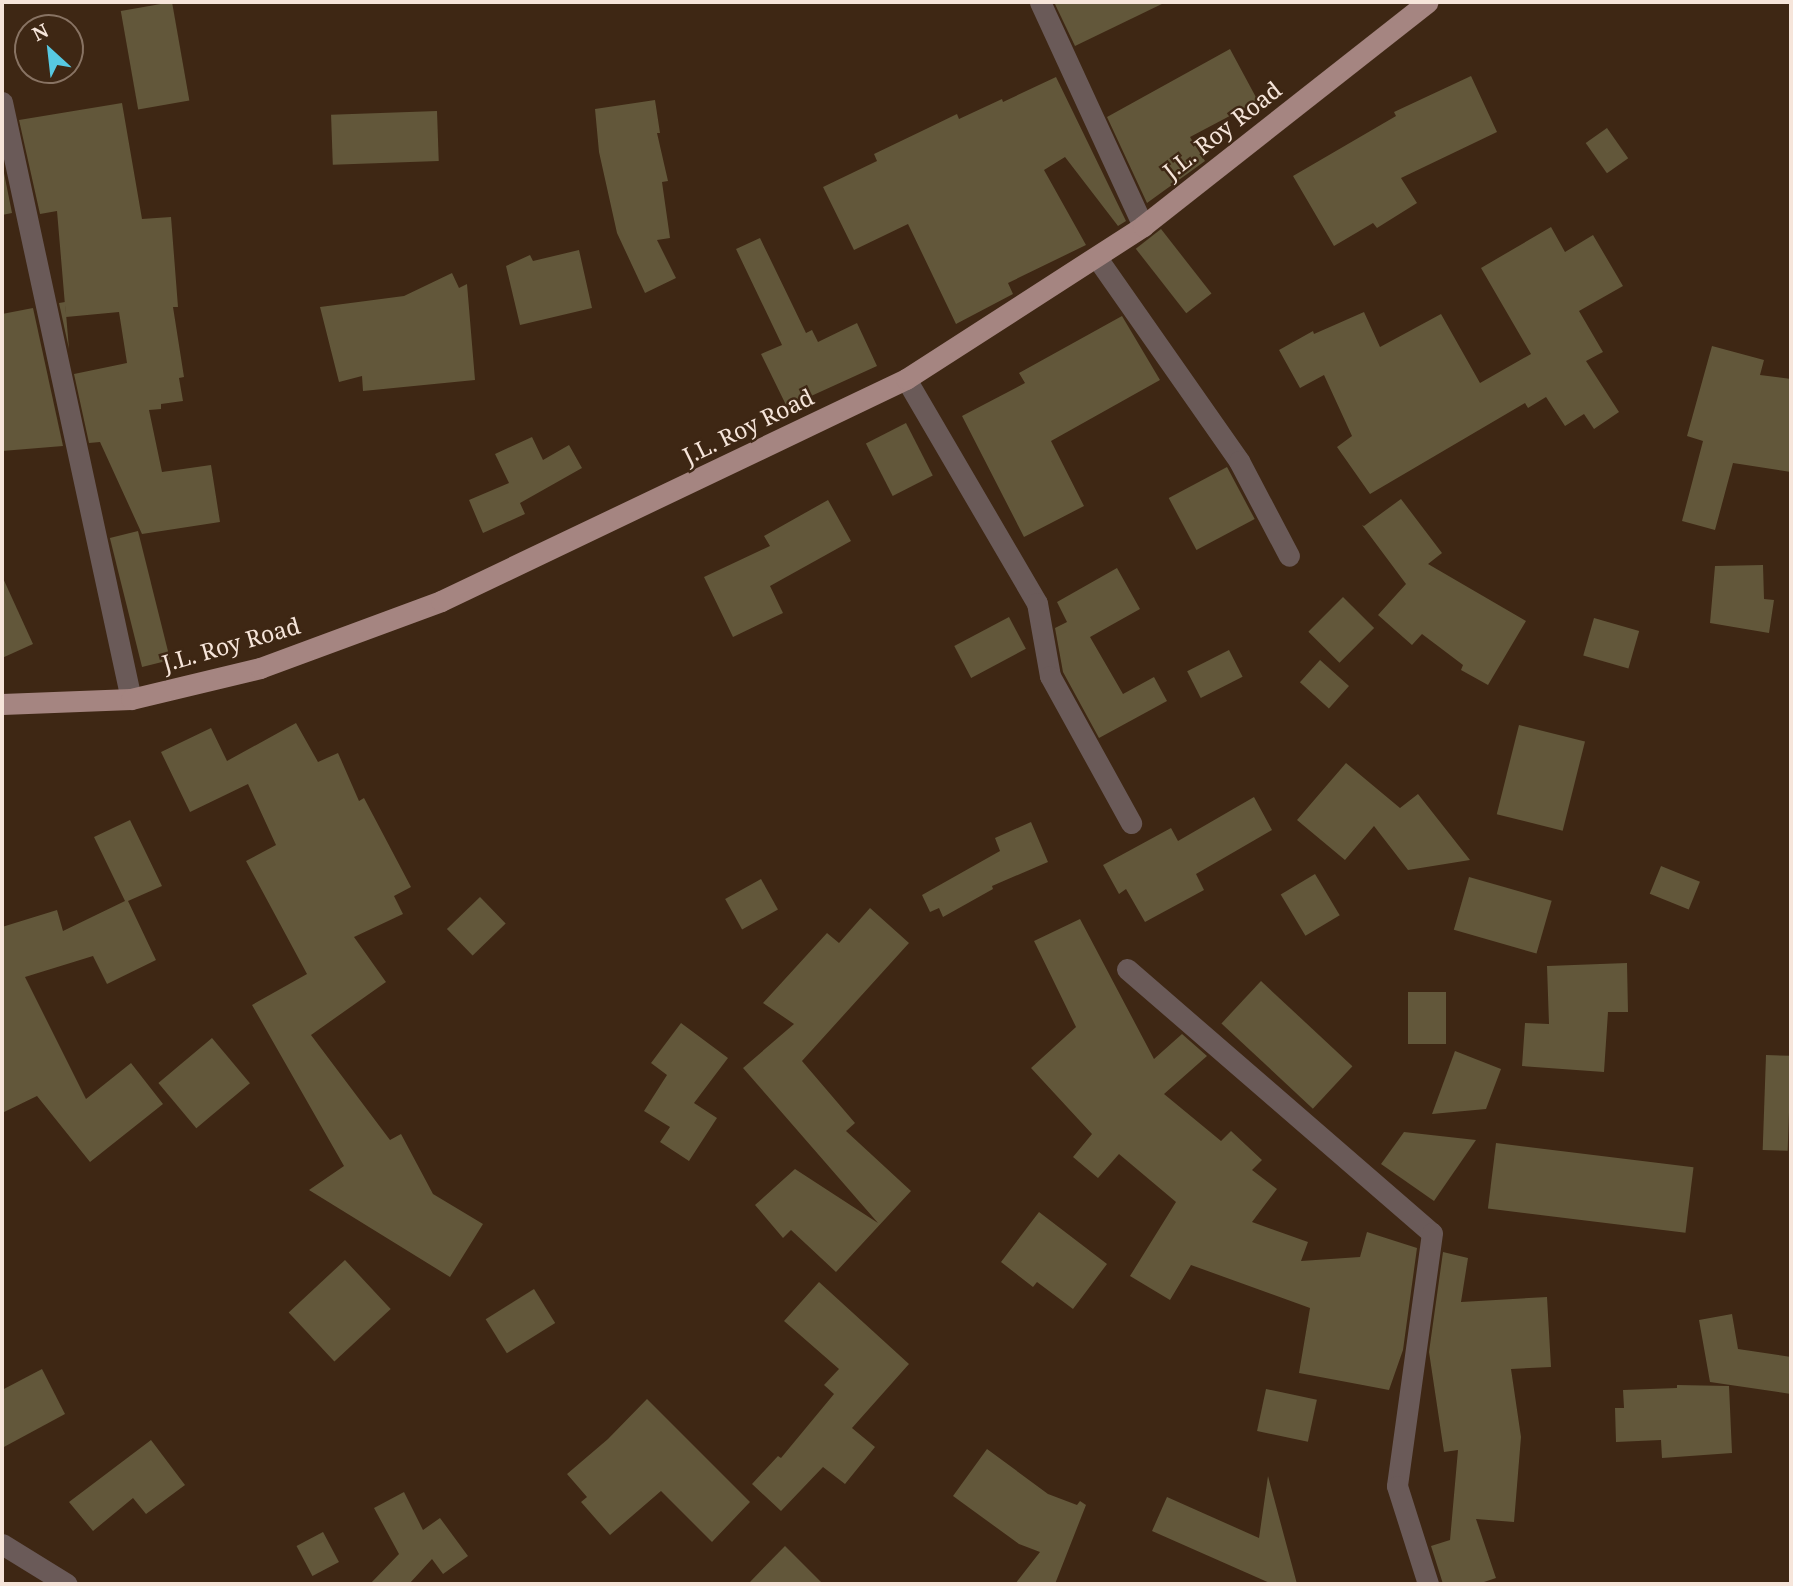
<!DOCTYPE html>
<html>
<head>
<meta charset="utf-8">
<style>
	body { margin:0 }
	#map { position:relative; width:1793px; height:1586px; overflow:hidden; background:#3e2714; font-family:"Noto Serif",serif }
	div>[style] { position:absolute }
	.building>* { inset:0; background:#62573a; transform-origin:0 0 }
	.minor>* { height:21px; margin:-10.5px; padding:0 10.5px; transform-origin:10.5px; border-radius:10.5px; background:#6a5a58 }
	.major>* { height:21px; margin:-10.5px; padding:0 10.5px; transform-origin:10.5px; border-radius:10.5px; background:#a58581 }
	span { translate:-50% -50%; white-space:nowrap; text-align:center; line-height:1.15; -webkit-text-stroke:5px #3e2714; paint-order:stroke }
	.street-label { font-size:23px; color:#f6e5da }
	.frame { position:absolute; inset:0; border:4px solid #f6e5da; pointer-events:none }
	.north { position:absolute; left:14px; top:14px; width:70px; height:70px; box-sizing:border-box; background:#3e2714; border:2px solid #887363; border-radius:50%; rotate:333deg; font-size:19px; font-weight:700; line-height:28px; text-align:center; color:#f6e5da }
	.north::after { content:''; display:block; margin:auto; width:24px; height:32px; background:#57c9e2; clip-path:polygon(50% 0,100% 100%,50% 72%,0 100%) }
</style>
</head>
<body>
<div id="map">
	<div class="building">
		<i style="left:172px;top:2px;width:100px;height:52px;rotate:80deg"></i>
		<i style="clip-path:polygon(1054px 2px,1166px 2px,1075px 46px)"></i>
		<i style="clip-path:polygon(1230px 49px,1258px 101px,1190px 137px,1205px 161px,1147px 203px,1107px 117px)"></i>
		<i style="clip-path:polygon(1471px 76px,1497px 132px,1401px 178px,1417px 203px,1377px 228px,1373px 223px,1334px 246px,1293px 176px,1396px 116px,1394px 112px)"></i>
		<i style="clip-path:polygon(1056px 77px,1126px 221px,1118px 226px,1065px 157px,1044px 170px,1086px 245px,1008px 283px,1013px 294px,956px 324px,908px 224px,854px 250px,823px 187px,877px 161px,874px 154px,926px 129px,957px 114px,959px 119px,1002px 99px,1003px 102px)"></i>
		<i style="clip-path:polygon(655px 100px,660px 133px,657px 133px,668px 181px,662px 182px,670px 238px,657px 240px,676px 278px,645px 293px,617px 233px,599px 152px,595px 109px)"></i>
		<i style="clip-path:polygon(122px 103px,142px 219px,171px 217px,178px 307px,173px 307px,184px 377px,179px 378px,183px 401px,161px 404px,161px 409px,149px 410px,162px 472px,211px 465px,220px 522px,142px 534px,100px 442px,89px 443px,74px 374px,127px 363px,119px 312px,66px 317px,57px 211px,40px 214px,19px 120px)"></i>
		<i style="left:437px;top:111px;width:50px;height:106px;rotate:88deg"></i>
		<i style="left:1607px;top:128px;width:37px;height:26px;rotate:55deg"></i>
		<i style="clip-path:polygon(2px 163px,12px 213px,2px 215px)"></i>
		<i style="clip-path:polygon(1551px 227px,1565px 252px,1593px 235px,1623px 286px,1579px 311px,1603px 352px,1586px 361px,1619px 412px,1594px 429px,1584px 414px,1565px 426px,1546px 397px,1528px 408px,1525px 403px,1370px 494px,1337px 447px,1352px 436px,1324px 375px,1300px 388px,1279px 350px,1313px 331px,1314px 334px,1364px 312px,1380px 347px,1441px 314px,1480px 383px,1531px 354px,1481px 268px)"></i>
		<i style="left:1161px;top:229px;width:82px;height:32px;rotate:52deg"></i>
		<i style="clip-path:polygon(760px 238px,806px 333px,812px 330px,818px 342px,857px 323px,877px 366px,787px 407px,761px 354px,782px 345px,736px 249px)"></i>
		<i style="clip-path:polygon(579px 250px,592px 308px,520px 325px,506px 266px,530px 255px,533px 261px)"></i>
		<i style="clip-path:polygon(452px 273px,459px 288px,467px 284px,475px 380px,363px 391px,362px 376px,339px 382px,320px 307px,404px 296px)"></i>
		<i style="clip-path:polygon(65px 302px,69px 349px,59px 303px)"></i>
		<i style="clip-path:polygon(33px 308px,63px 446px,2px 451px,2px 314px)"></i>
		<i style="clip-path:polygon(1122px 316px,1160px 380px,1051px 441px,1084px 506px,1024px 537px,962px 416px,1025px 383px,1019px 373px)"></i>
		<i style="clip-path:polygon(1712px 346px,1764px 360px,1760px 375px,1791px 379px,1791px 472px,1733px 463px,1715px 530px,1682px 521px,1703px 441px,1687px 436px)"></i>
		<i style="left:906px;top:423px;width:59px;height:45px;rotate:63deg"></i>
		<i style="clip-path:polygon(532px 437px,543px 460px,569px 445px,582px 468px,520px 503px,525px 514px,483px 533px,469px 500px,509px 483px,495px 454px)"></i>
		<i style="left:1227px;top:467px;width:59px;height:66px;rotate:62deg"></i>
		<i style="clip-path:polygon(1401px 499px,1442px 553px,1428px 564px,1526px 621px,1488px 685px,1461px 670px,1463px 665px,1422px 634px,1412px 645px,1378px 615px,1406px 584px,1362px 525px,1364px 526px)"></i>
		<i style="clip-path:polygon(828px 500px,851px 541px,770px 586px,783px 613px,733px 637px,704px 577px,770px 546px,764px 536px)"></i>
		<i style="left:138px;top:531px;width:133px;height:29px;rotate:76deg"></i>
		<i style="clip-path:polygon(1763px 565px,1764px 599px,1774px 600px,1769px 633px,1710px 623px,1715px 566px)"></i>
		<i style="clip-path:polygon(1117px 568px,1140px 609px,1090px 637px,1123px 694px,1154px 677px,1167px 701px,1099px 738px,1063px 672px,1055px 628px,1067px 622px,1057px 602px)"></i>
		<i style="clip-path:polygon(2px 576px,33px 644px,2px 658px)"></i>
		<i style="left:1343px;top:597px;width:44px;height:49px;rotate:45deg"></i>
		<i style="left:1009px;top:617px;width:36px;height:62px;rotate:62deg"></i>
		<i style="left:1594px;top:618px;width:47px;height:39px;rotate:16deg"></i>
		<i style="left:1229px;top:650px;width:30px;height:47px;rotate:63deg"></i>
		<i style="left:1320px;top:660px;width:39px;height:30px;rotate:42deg"></i>
		<i style="clip-path:polygon(296px 723px,318px 762px,338px 753px,359px 801px,364px 798px,411px 887px,394px 896px,403px 914px,354px 937px,386px 982px,311px 1035px,390px 1140px,401px 1134px,433px 1194px,483px 1224px,450px 1277px,309px 1190px,344px 1166px,252px 1005px,307px 974px,246px 861px,276px 845px,248px 784px,190px 812px,161px 752px,211px 728px,227px 761px)"></i>
		<i style="left:1519px;top:725px;width:68px;height:92px;rotate:14deg"></i>
		<i style="clip-path:polygon(1346px 763px,1400px 808px,1418px 794px,1470px 860px,1408px 870px,1374px 826px,1345px 860px,1297px 820px)"></i>
		<i style="clip-path:polygon(1254px 797px,1272px 830px,1196px 874px,1204px 890px,1145px 922px,1126px 889px,1119px 894px,1103px 865px,1171px 828px,1178px 841px)"></i>
		<i style="clip-path:polygon(130px 820px,162px 886px,128px 901px,156px 960px,107px 984px,93px 956px,25px 977px,86px 1099px,131px 1063px,163px 1104px,90px 1162px,37px 1096px,2px 1113px,2px 927px,57px 910px,63px 931px,125px 901px,94px 837px)"></i>
		<i style="clip-path:polygon(1031px 822px,1048px 862px,992px 886px,993px 889px,943px 917px,939px 908px,930px 912px,922px 895px,1000px 851px,995px 838px)"></i>
		<i style="left:1661px;top:866px;width:42px;height:30px;rotate:22deg"></i>
		<i style="left:1315px;top:874px;width:48px;height:40px;rotate:59deg"></i>
		<i style="left:1469px;top:877px;width:86px;height:55px;rotate:16deg"></i>
		<i style="left:761px;top:879px;width:35px;height:41px;rotate:61deg"></i>
		<i style="left:480px;top:897px;width:37px;height:46px;rotate:46deg"></i>
		<i style="clip-path:polygon(870px 908px,909px 943px,802px 1061px,855px 1123px,846px 1131px,911px 1191px,836px 1272px,791px 1230px,783px 1238px,755px 1205px,795px 1169px,878px 1223px,743px 1068px,794px 1024px,763px 1003px,827px 933px,839px 943px)"></i>
		<i style="clip-path:polygon(1080px 919px,1154px 1059px,1182px 1034px,1207px 1056px,1164px 1094px,1221px 1141px,1231px 1131px,1262px 1160px,1252px 1170px,1277px 1189px,1252px 1222px,1308px 1242px,1301px 1261px,1360px 1257px,1367px 1232px,1417px 1248px,1403px 1350px,1389px 1390px,1299px 1373px,1310px 1308px,1191px 1265px,1170px 1300px,1130px 1276px,1176px 1202px,1119px 1154px,1098px 1178px,1073px 1157px,1092px 1134px,1031px 1068px,1076px 1027px,1034px 941px)"></i>
		<i style="clip-path:polygon(1627px 963px,1628px 1012px,1608px 1012px,1604px 1072px,1522px 1066px,1525px 1023px,1549px 1024px,1547px 966px)"></i>
		<i style="left:1261px;top:981px;width:125px;height:58px;rotate:43deg"></i>
		<i style="left:1408px;top:992px;width:38px;height:52px"></i>
		<i style="clip-path:polygon(681px 1023px,728px 1058px,694px 1103px,717px 1118px,689px 1161px,660px 1142px,670px 1127px,644px 1111px,667px 1075px,651px 1063px)"></i>
		<i style="left:212px;top:1038px;width:59px;height:70px;rotate:50deg"></i>
		<i style="clip-path:polygon(1455px 1051px,1501px 1069px,1486px 1109px,1432px 1114px)"></i>
		<i style="left:1766px;top:1055px;width:25px;height:95px;rotate:2deg"></i>
		<i style="clip-path:polygon(1404px 1132px,1476px 1140px,1434px 1201px,1381px 1164px)"></i>
		<i style="left:1496px;top:1143px;width:199px;height:66px;rotate:7deg"></i>
		<i style="clip-path:polygon(1039px 1212px,1107px 1264px,1073px 1309px,1037px 1282px,1033px 1287px,1001px 1262px)"></i>
		<i style="clip-path:polygon(1443px 1252px,1468px 1258px,1461px 1302px,1547px 1297px,1551px 1367px,1511px 1369px,1521px 1437px,1514px 1522px,1476px 1519px,1496px 1578px,1478px 1584px,1443px 1584px,1431px 1546px,1450px 1540px,1458px 1450px,1444px 1452px,1429px 1352px)"></i>
		<i style="left:345px;top:1260px;width:67px;height:77px;rotate:47deg"></i>
		<i style="clip-path:polygon(819px 1282px,909px 1364px,852px 1428px,875px 1447px,845px 1484px,823px 1467px,781px 1511px,752px 1484px,778px 1456px,781px 1458px,834px 1394px,824px 1385px,839px 1369px,784px 1321px)"></i>
		<i style="left:534px;top:1289px;width:40px;height:57px;rotate:58deg"></i>
		<i style="clip-path:polygon(1732px 1314px,1738px 1349px,1791px 1357px,1791px 1394px,1710px 1382px,1699px 1320px)"></i>
		<i style="clip-path:polygon(42px 1369px,65px 1414px,2px 1448px,2px 1390px)"></i>
		<i style="clip-path:polygon(1677px 1385px,1729px 1386px,1732px 1453px,1662px 1458px,1661px 1440px,1616px 1442px,1615px 1408px,1624px 1408px,1623px 1390px,1677px 1388px)"></i>
		<i style="left:1266px;top:1389px;width:52px;height:43px;rotate:12deg"></i>
		<i style="clip-path:polygon(647px 1399px,750px 1502px,712px 1542px,661px 1491px,610px 1535px,581px 1502px,587px 1497px,567px 1474px,608px 1439px)"></i>
		<i style="clip-path:polygon(151px 1440px,185px 1485px,146px 1514px,133px 1498px,93px 1531px,69px 1502px)"></i>
		<i style="clip-path:polygon(987px 1449px,1048px 1494px,1077px 1505px,1080px 1501px,1086px 1505px,1055px 1584px,1015px 1584px,1040px 1552px,1019px 1544px,953px 1496px)"></i>
		<i style="clip-path:polygon(1268px 1476px,1297px 1584px,1272px 1584px,1152px 1531px,1167px 1497px,1259px 1538px)"></i>
		<i style="clip-path:polygon(404px 1492px,423px 1530px,440px 1518px,468px 1556px,443px 1574px,432px 1559px,409px 1584px,370px 1584px,399px 1554px,374px 1508px)"></i>
		<i style="left:323px;top:1532px;width:34px;height:30px;rotate:62deg"></i>
		<i style="clip-path:polygon(785px 1546px,823px 1584px,748px 1584px)"></i>
	</div>
	<div class="minor">
		<i style="left:1040px;top:2px;width:247px;rotate:65.3deg"></i>
		<i style="left:2px;top:102px;width:611px;rotate:77.81deg"></i>
		<i style="left:1097px;top:258px;width:248px;rotate:55deg"></i>
		<i style="left:1239px;top:461px;width:107px;rotate:62.2deg"></i>
		<i style="left:906px;top:379px;width:259px;rotate:59.7deg"></i>
		<i style="left:1037px;top:603px;width:74px;rotate:79.9deg"></i>
		<i style="left:1050px;top:676px;width:168px;rotate:61.1deg"></i>
		<i style="left:1127px;top:969px;width:403px;rotate:40.9deg"></i>
		<i style="left:1432px;top:1233px;width:255px;rotate:97.9deg"></i>
		<i style="left:1397px;top:1486px;width:103px;rotate:72.4deg"></i>
		<i style="left:2px;top:1544px;width:76px;rotate:31.6deg"></i>
	</div>
	<div class="major">
		<i style="left:2px;top:704px;width:129px;rotate:-2.2deg"></i>
		<i style="left:131px;top:699px;width:133px;rotate:-13.5deg"></i>
		<i style="left:260px;top:668px;width:193px;rotate:-20.3deg"></i>
		<i style="left:441px;top:601px;width:515px;rotate:-25.52deg"></i>
		<i style="left:906px;top:379px;width:282px;rotate:-32.8deg"></i>
		<i style="left:1143px;top:226px;width:362px;rotate:-38.2deg"></i>
	</div>
	<div class="street-label">
		<span style="left:1222px;top:130px;rotate:-38deg">J.L. Roy Road</span>
		<span style="left:748px;top:426px;rotate:-26deg">J.L. Roy Road</span>
		<span style="left:231px;top:644px;rotate:-16deg">J.L. Roy Road</span>
	</div>
	<div class="frame"></div>
	<div class="north">N</div>
</div>
</body>
</html>
